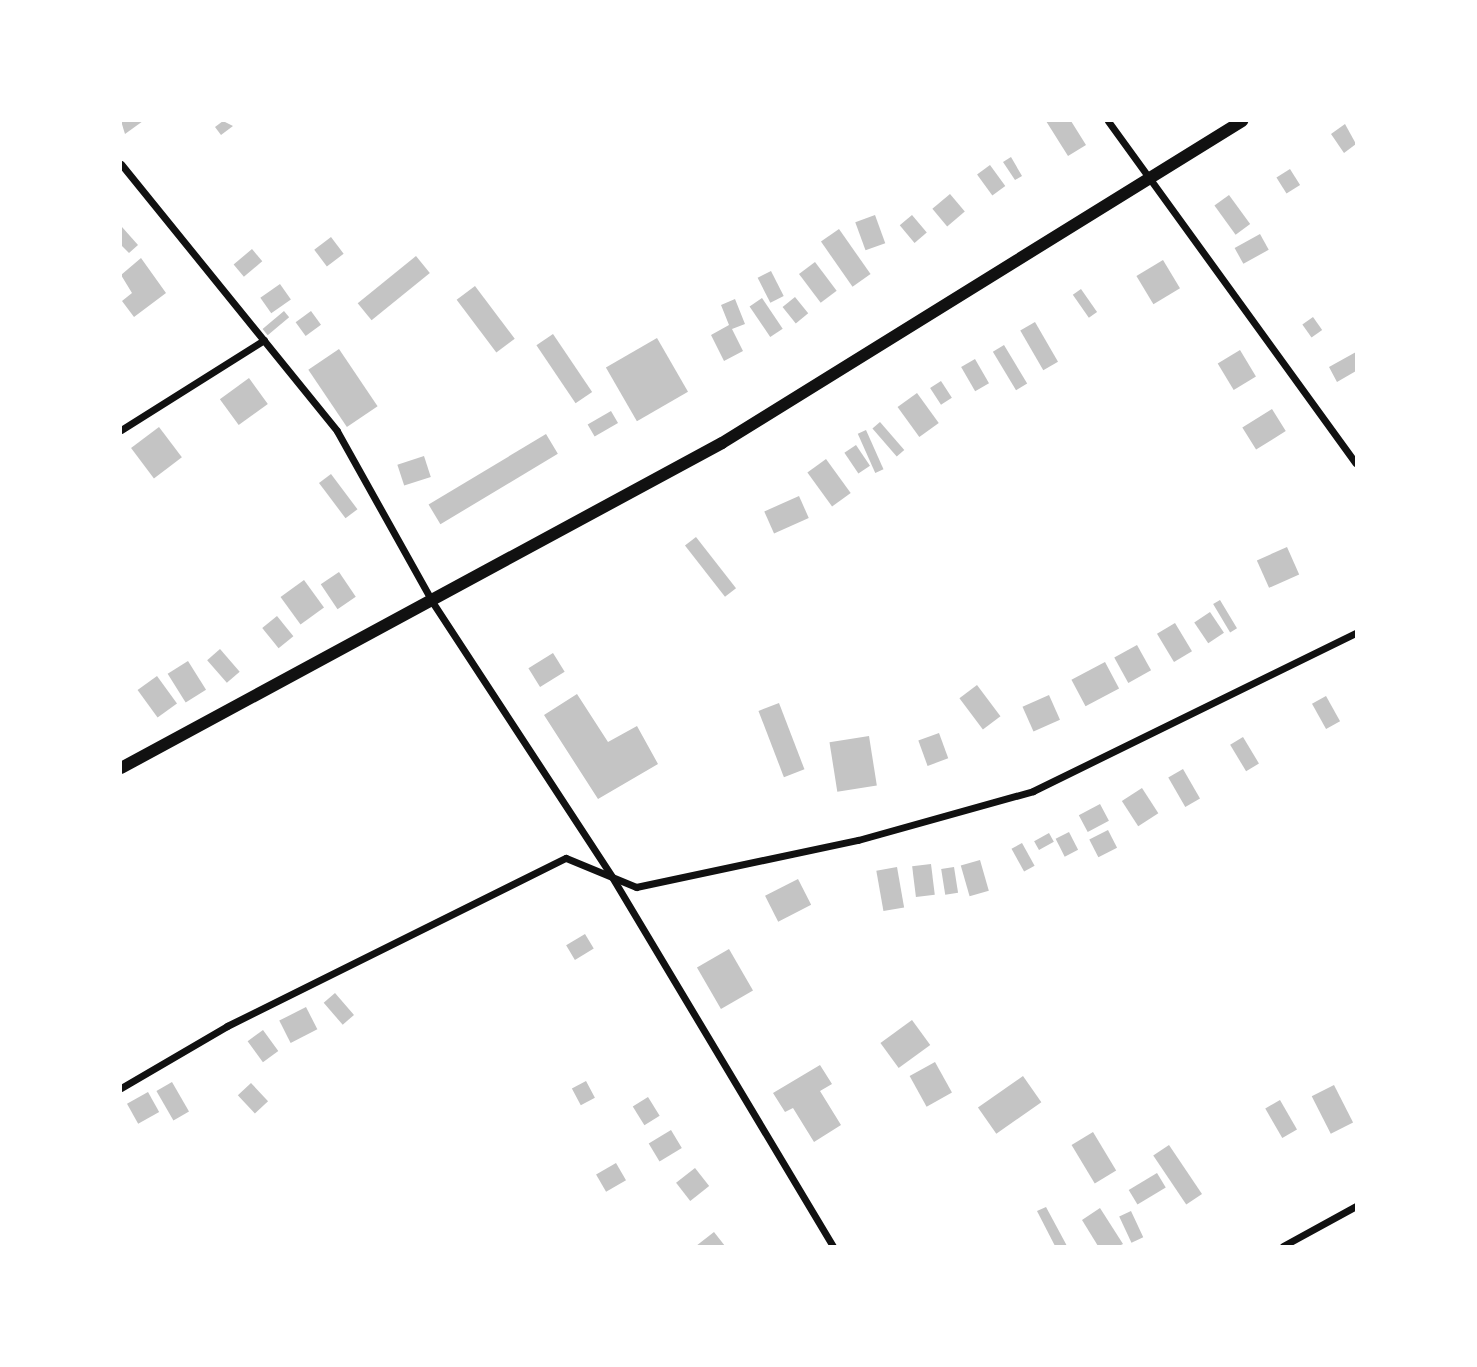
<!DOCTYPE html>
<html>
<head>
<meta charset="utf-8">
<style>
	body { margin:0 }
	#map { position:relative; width:1477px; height:1367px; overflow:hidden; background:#fff; font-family:"Fira Sans Condensed",sans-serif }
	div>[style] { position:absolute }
	.building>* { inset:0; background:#c4c4c4; transform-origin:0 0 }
	.minor>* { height:7px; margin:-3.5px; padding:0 3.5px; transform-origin:3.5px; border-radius:3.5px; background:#111 }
	.tertiary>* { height:12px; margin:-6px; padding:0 6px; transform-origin:6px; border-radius:6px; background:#111 }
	span { translate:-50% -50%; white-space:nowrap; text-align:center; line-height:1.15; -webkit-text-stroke:5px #fff; paint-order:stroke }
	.frame { position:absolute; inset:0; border:122px solid #fff; pointer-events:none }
</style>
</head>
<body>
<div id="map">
	<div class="building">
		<i style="clip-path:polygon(121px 121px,143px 121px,125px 134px)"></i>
		<i style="clip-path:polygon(223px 121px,233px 126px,221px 135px,215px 127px)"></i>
		<i style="clip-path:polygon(1046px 121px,1071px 121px,1086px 145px,1068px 156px)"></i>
		<i style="clip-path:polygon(1345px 124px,1356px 144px,1344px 153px,1331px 134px)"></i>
		<i style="clip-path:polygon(1011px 157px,1022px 176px,1015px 180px,1003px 162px)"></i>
		<i style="left:990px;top:165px;width:26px;height:16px;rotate:54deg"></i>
		<i style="left:1290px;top:169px;width:19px;height:16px;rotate:58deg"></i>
		<i style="left:950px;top:194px;width:23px;height:23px;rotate:50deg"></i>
		<i style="left:1229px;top:195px;width:36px;height:18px;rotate:54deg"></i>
		<i style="left:875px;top:215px;width:30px;height:21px;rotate:70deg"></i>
		<i style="left:912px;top:215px;width:23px;height:16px;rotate:50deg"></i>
		<i style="clip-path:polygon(122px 227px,138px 245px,129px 253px,121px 245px)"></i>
		<i style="left:839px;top:229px;width:55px;height:22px;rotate:55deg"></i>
		<i style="left:1260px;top:234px;width:18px;height:29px;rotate:61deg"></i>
		<i style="left:331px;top:237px;width:21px;height:21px;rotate:53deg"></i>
		<i style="left:252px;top:249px;width:16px;height:24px;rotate:50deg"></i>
		<i style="left:416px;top:256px;width:22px;height:75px;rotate:51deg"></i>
		<i style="clip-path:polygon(141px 258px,166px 293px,134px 317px,122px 301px,132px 293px,121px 275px)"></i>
		<i style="left:1163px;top:260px;width:33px;height:31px;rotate:59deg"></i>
		<i style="left:815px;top:262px;width:36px;height:20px;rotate:53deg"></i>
		<i style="left:771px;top:271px;width:28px;height:15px;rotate:63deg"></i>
		<i style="left:280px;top:284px;width:19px;height:24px;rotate:55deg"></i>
		<i style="left:475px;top:286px;width:66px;height:23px;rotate:53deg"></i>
		<i style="left:1081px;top:289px;width:28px;height:10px;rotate:55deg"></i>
		<i style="left:795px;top:297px;width:21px;height:16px;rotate:51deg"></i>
		<i style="left:762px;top:298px;width:37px;height:15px;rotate:56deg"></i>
		<i style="clip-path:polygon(735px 299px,745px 324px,732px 329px,743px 351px,724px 361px,711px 335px,729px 325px,721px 305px)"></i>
		<i style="left:284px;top:311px;width:8px;height:28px;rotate:50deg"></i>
		<i style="left:311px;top:311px;width:17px;height:19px;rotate:54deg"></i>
		<i style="left:1313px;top:317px;width:16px;height:13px;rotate:55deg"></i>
		<i style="left:1035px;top:322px;width:46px;height:17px;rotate:60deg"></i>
		<i style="left:553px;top:334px;width:70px;height:20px;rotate:56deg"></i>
		<i style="left:657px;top:338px;width:62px;height:59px;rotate:60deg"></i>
		<i style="left:1004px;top:345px;width:45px;height:13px;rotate:59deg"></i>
		<i style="left:339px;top:349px;width:69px;height:37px;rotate:56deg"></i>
		<i style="left:1240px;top:350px;width:31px;height:26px;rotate:59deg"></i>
		<i style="clip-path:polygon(1356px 352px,1356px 371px,1337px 382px,1329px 367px)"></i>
		<i style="left:975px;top:359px;width:28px;height:16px;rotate:60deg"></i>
		<i style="left:249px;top:378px;width:32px;height:36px;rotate:54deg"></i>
		<i style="left:941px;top:381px;width:20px;height:13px;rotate:57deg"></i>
		<i style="left:917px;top:393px;width:37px;height:24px;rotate:54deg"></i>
		<i style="left:1272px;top:409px;width:26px;height:35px;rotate:58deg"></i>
		<i style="left:611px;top:411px;width:14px;height:27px;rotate:60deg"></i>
		<i style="left:880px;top:422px;width:37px;height:10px;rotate:49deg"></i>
		<i style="left:159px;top:427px;width:38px;height:35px;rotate:53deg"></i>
		<i style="left:866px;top:430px;width:43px;height:9px;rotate:66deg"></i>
		<i style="left:546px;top:434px;width:23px;height:137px;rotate:59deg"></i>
		<i style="left:856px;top:445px;width:25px;height:14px;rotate:56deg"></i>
		<i style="left:424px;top:456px;width:22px;height:28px;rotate:72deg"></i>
		<i style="left:826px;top:459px;width:42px;height:23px;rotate:54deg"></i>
		<i style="left:331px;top:474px;width:44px;height:15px;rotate:53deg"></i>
		<i style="left:799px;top:496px;width:24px;height:38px;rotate:66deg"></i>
		<i style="left:696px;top:537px;width:65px;height:14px;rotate:52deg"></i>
		<i style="left:1287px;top:547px;width:30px;height:33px;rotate:66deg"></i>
		<i style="left:339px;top:572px;width:30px;height:22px;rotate:56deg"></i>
		<i style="left:304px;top:580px;width:34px;height:29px;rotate:54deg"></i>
		<i style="left:1220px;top:600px;width:33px;height:8px;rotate:59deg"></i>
		<i style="left:1210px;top:612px;width:25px;height:19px;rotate:56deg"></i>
		<i style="left:277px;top:616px;width:26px;height:19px;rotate:51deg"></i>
		<i style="left:1175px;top:623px;width:33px;height:21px;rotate:59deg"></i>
		<i style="left:1137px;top:645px;width:29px;height:26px;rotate:61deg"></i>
		<i style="left:220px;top:649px;width:30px;height:17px;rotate:49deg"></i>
		<i style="left:553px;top:653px;width:22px;height:29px;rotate:58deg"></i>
		<i style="left:188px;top:661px;width:34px;height:24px;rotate:58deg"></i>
		<i style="left:1105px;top:662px;width:30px;height:38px;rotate:62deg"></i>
		<i style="left:157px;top:676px;width:34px;height:24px;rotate:54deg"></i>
		<i style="left:977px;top:685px;width:39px;height:22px;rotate:53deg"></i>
		<i style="clip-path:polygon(577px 694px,608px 742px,637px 726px,658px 764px,598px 799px,544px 715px)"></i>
		<i style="left:1049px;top:695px;width:27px;height:29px;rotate:66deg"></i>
		<i style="left:1326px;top:696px;width:29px;height:16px;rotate:61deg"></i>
		<i style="left:779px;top:703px;width:71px;height:22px;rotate:69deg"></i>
		<i style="left:939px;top:733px;width:27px;height:22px;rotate:70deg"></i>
		<i style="left:869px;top:736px;width:50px;height:40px;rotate:81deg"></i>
		<i style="left:1243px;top:737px;width:31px;height:15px;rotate:59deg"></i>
		<i style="left:1183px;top:769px;width:34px;height:17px;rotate:60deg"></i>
		<i style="left:1142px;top:788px;width:30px;height:24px;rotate:57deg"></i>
		<i style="left:1100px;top:804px;width:19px;height:24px;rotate:62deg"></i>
		<i style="left:1108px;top:830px;width:20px;height:21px;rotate:63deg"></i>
		<i style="left:1069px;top:832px;width:20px;height:15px;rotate:63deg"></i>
		<i style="left:1049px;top:833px;width:10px;height:17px;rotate:61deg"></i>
		<i style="left:1022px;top:843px;width:26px;height:12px;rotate:61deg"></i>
		<i style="left:980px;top:860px;width:32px;height:20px;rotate:74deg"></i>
		<i style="left:931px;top:864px;width:31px;height:19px;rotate:83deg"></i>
		<i style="left:897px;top:867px;width:41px;height:21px;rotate:80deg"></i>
		<i style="left:954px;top:867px;width:26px;height:13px;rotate:81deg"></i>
		<i style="left:798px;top:879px;width:29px;height:37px;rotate:63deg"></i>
		<i style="left:585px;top:934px;width:17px;height:22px;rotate:59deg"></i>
		<i style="left:729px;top:949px;width:48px;height:37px;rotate:60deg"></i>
		<i style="left:335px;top:993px;width:29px;height:15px;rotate:49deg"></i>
		<i style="left:306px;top:1007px;width:25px;height:30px;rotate:63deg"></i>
		<i style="left:912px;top:1020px;width:31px;height:39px;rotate:54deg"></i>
		<i style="left:263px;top:1030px;width:26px;height:19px;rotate:54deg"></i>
		<i style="left:935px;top:1062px;width:35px;height:29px;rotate:61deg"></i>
		<i style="clip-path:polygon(820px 1065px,832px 1084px,820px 1091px,841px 1125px,814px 1142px,793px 1108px,785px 1112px,773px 1093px)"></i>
		<i style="left:1023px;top:1076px;width:32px;height:55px;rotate:55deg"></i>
		<i style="left:586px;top:1081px;width:19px;height:16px;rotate:62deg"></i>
		<i style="left:172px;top:1082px;width:34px;height:18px;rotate:60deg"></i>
		<i style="left:251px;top:1083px;width:25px;height:18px;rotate:47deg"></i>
		<i style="left:1334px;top:1085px;width:42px;height:25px;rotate:63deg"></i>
		<i style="left:148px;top:1092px;width:23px;height:24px;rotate:61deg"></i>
		<i style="left:648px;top:1097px;width:22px;height:18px;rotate:58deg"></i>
		<i style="left:1280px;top:1100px;width:34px;height:17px;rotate:60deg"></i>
		<i style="left:671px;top:1130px;width:21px;height:26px;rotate:59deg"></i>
		<i style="left:1093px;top:1132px;width:45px;height:25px;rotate:59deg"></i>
		<i style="left:1169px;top:1145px;width:59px;height:19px;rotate:56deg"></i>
		<i style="left:616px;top:1163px;width:20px;height:23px;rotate:60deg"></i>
		<i style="left:695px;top:1168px;width:23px;height:24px;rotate:52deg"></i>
		<i style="left:1157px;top:1173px;width:17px;height:33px;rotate:59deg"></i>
		<i style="clip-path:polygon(1046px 1207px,1067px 1246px,1055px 1246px,1037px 1211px)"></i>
		<i style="clip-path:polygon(1100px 1208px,1123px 1244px,1119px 1246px,1098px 1246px,1082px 1220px)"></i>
		<i style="left:1131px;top:1211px;width:29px;height:13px;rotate:65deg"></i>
		<i style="clip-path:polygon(714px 1232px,725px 1246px,696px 1246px)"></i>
	</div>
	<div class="minor">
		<i style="left:1108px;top:121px;width:422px;rotate:54.1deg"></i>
		<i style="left:121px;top:164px;width:343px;rotate:51deg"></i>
		<i style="left:337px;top:431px;width:197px;rotate:60.8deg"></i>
		<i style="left:433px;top:603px;width:327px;rotate:56.8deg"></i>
		<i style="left:612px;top:877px;width:430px;rotate:59.1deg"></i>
		<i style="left:121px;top:430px;width:169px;rotate:-32.2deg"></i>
		<i style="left:121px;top:1088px;width:123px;rotate:-30.3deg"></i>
		<i style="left:227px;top:1026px;width:378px;rotate:-26.4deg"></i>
		<i style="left:566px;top:858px;width:76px;rotate:22.5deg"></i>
		<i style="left:636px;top:887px;width:227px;rotate:-12deg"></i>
		<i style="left:858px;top:840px;width:182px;rotate:-15.6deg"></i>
		<i style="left:1033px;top:791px;width:360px;rotate:-26.1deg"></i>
		<i style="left:1283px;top:1246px;width:83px;rotate:-28.7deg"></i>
	</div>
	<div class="tertiary">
		<i style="left:121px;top:768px;width:683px;rotate:-28.4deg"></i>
		<i style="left:722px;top:443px;width:612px;rotate:-31.77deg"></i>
	</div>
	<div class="frame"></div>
</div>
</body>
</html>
